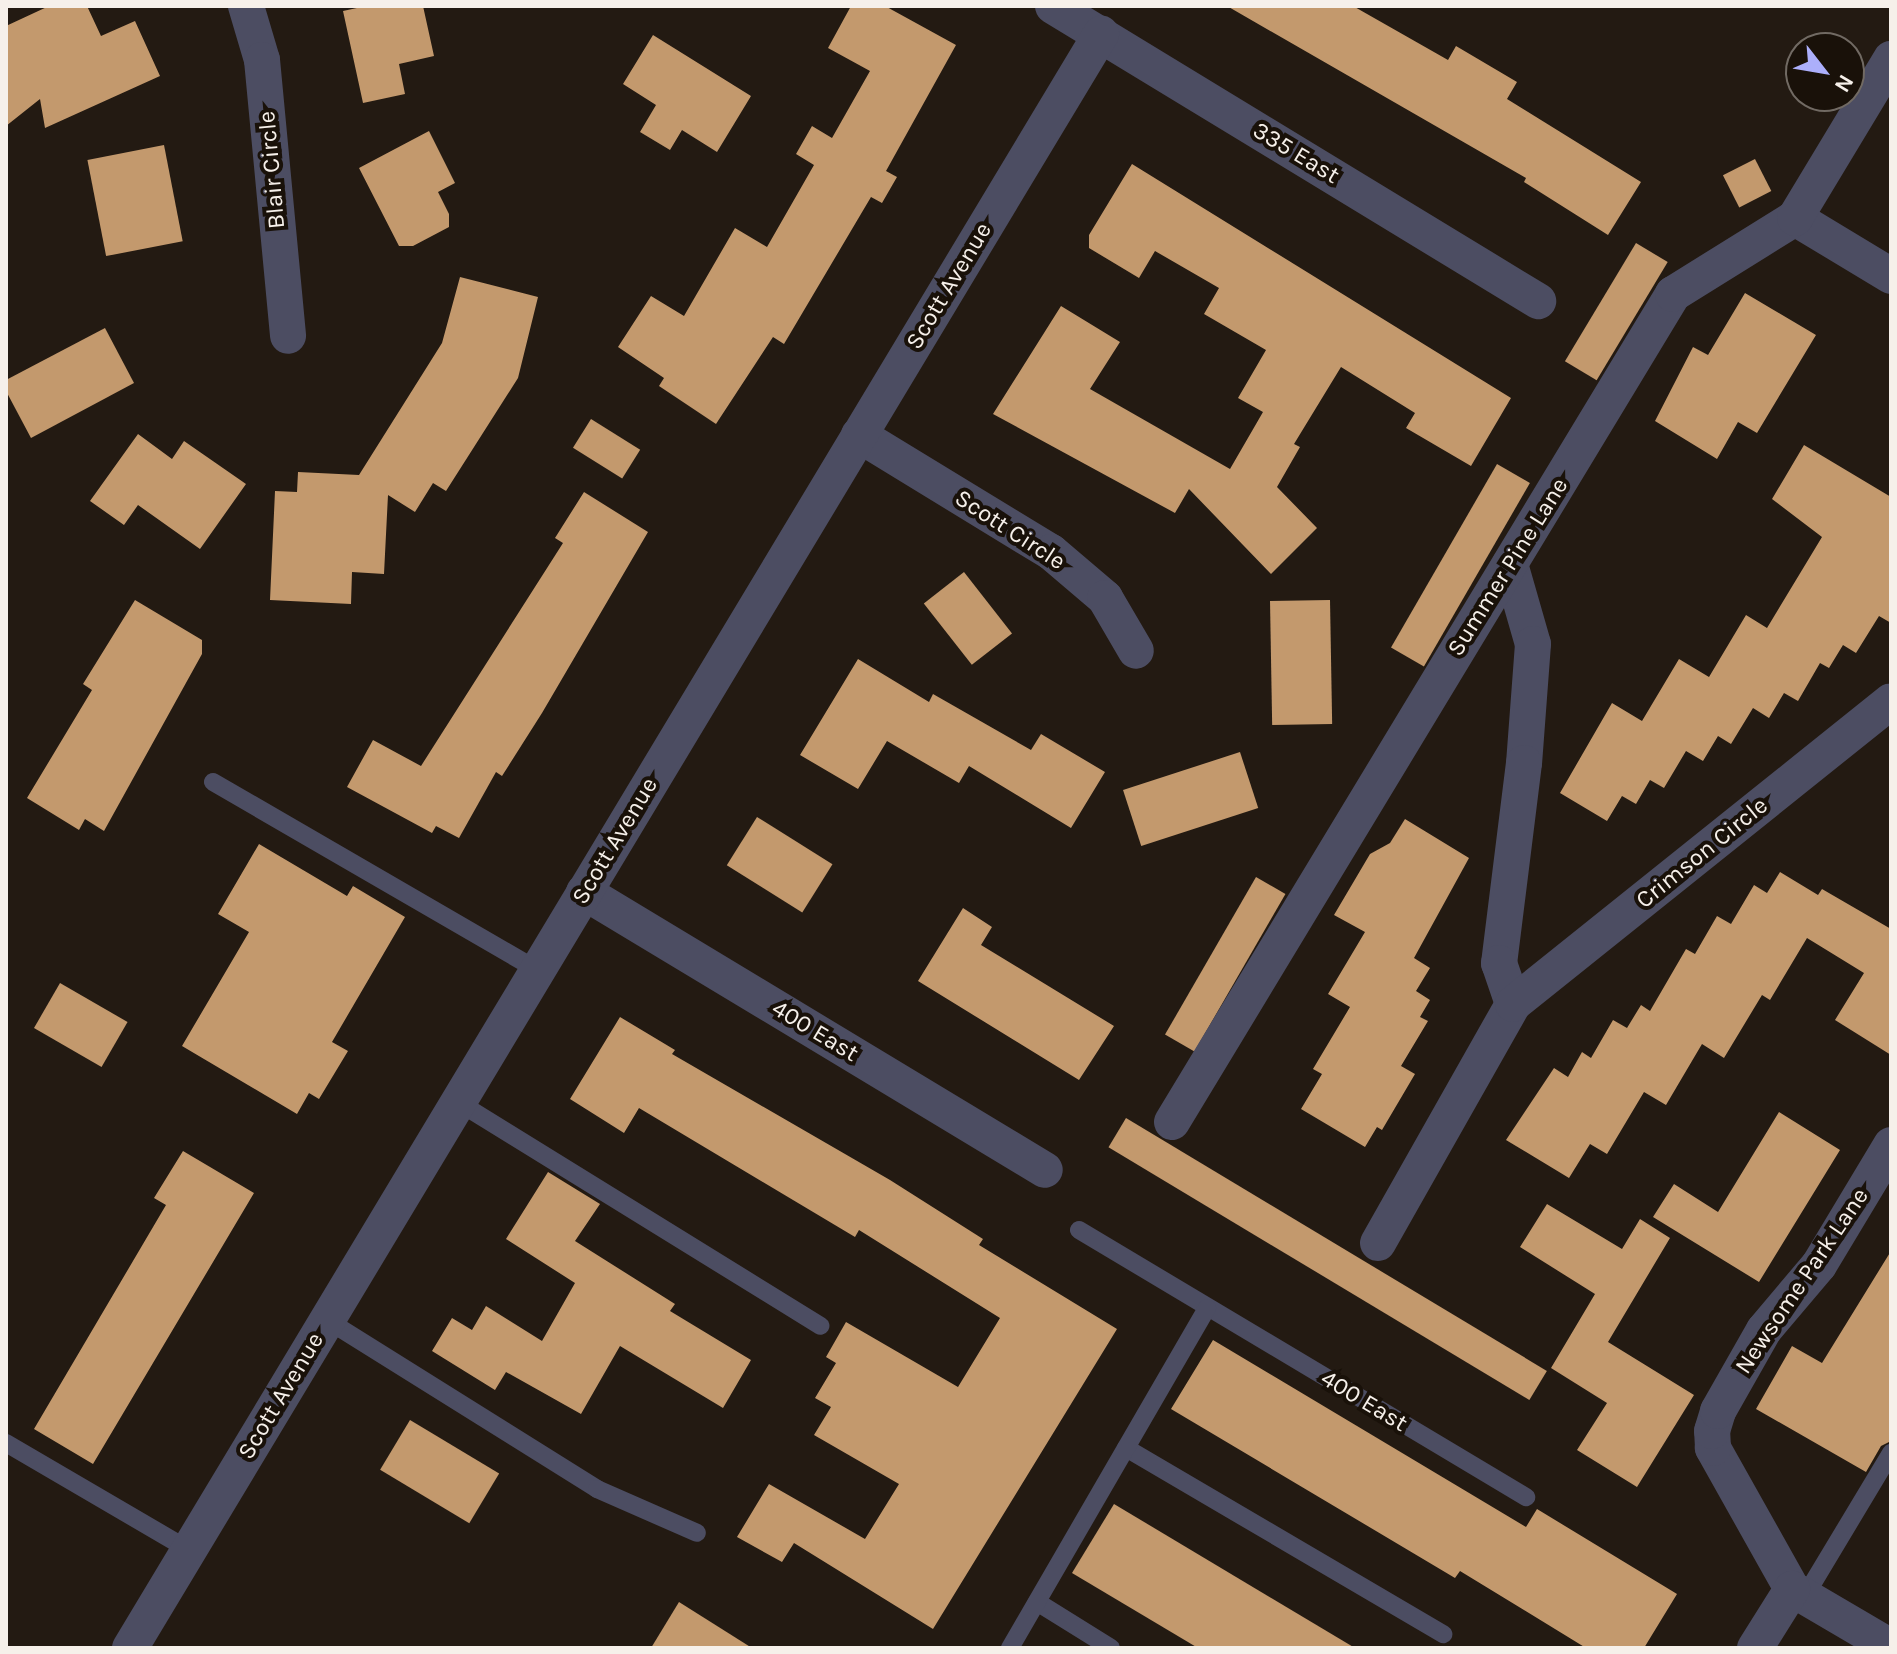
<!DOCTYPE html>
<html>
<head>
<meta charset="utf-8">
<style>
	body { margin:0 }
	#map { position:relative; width:1897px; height:1654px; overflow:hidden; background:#231a12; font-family:Karla,sans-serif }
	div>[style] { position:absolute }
	.building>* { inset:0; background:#c3996d; transform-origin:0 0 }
	.lane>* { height:18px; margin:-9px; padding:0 9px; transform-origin:9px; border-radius:9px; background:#4c4d62 }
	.street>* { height:36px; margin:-18px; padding:0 18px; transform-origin:18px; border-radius:18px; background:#4c4d62 }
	span { translate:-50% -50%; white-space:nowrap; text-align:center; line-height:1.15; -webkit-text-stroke:8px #191109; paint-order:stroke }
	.street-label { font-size:24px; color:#f6f0ea }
	.frame { position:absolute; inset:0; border:8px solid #f6f0ea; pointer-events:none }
	.north { position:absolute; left:1785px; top:32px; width:80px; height:80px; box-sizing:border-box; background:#191109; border:2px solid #716a63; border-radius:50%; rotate:121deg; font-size:22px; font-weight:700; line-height:32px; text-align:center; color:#f6f0ea }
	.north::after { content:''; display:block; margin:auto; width:28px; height:36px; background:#acaffb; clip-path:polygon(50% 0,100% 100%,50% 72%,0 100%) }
</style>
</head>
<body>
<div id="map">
	<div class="building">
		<i style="clip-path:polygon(49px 6px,87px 6px,101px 36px,135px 21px,160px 76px,45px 128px,40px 99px,6px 126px,6px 26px)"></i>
		<i style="clip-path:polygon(366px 6px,423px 6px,434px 56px,399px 64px,405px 94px,363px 103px,343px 11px)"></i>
		<i style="clip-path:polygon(851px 6px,885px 6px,956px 45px,886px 171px,897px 177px,882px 203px,871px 197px,784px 344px,773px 337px,716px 424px,659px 386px,664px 378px,618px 347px,651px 296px,684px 316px,735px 228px,767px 247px,814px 165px,796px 154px,812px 126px,832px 138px,870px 71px,828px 48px)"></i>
		<i style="clip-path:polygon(1227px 6px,1353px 6px,1448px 60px,1456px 46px,1517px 82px,1507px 99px,1641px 182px,1608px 235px,1524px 182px,1526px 178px)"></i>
		<i style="clip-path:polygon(653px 35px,751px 96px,717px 152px,682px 130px,670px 150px,640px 132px,656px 105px,623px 84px)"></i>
		<i style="clip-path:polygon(429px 131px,455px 183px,438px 192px,449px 214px,449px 227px,413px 246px,399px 246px,359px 168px)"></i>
		<i style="left:164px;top:145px;width:98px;height:78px;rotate:79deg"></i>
		<i style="left:1755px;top:159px;width:36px;height:36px;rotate:63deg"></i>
		<i style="clip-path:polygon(1132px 164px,1511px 398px,1471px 466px,1406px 428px,1415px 413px,1341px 367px,1294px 444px,1300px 447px,1277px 487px,1317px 528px,1271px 574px,1189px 489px,1175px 513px,993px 414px,1061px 306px,1120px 342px,1090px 389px,1230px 469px,1263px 412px,1238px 398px,1266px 350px,1204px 314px,1219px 288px,1155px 251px,1139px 278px,1089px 248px,1089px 235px)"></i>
		<i style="left:1636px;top:243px;width:37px;height:138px;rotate:31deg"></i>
		<i style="clip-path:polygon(460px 277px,538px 297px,518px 378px,446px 491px,433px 483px,415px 512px,388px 495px,384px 574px,352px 572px,351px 604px,270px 600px,275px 491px,297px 492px,298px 472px,359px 475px,442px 343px)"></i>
		<i style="clip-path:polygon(1745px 293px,1816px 335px,1757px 433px,1738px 422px,1717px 459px,1655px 421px,1693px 347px,1708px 355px)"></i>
		<i style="clip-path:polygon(105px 328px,134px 383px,31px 438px,6px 391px,6px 380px)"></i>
		<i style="left:591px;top:419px;width:58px;height:34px;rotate:32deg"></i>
		<i style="clip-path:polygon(138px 434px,172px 459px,184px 441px,246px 484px,200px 549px,138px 505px,124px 525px,90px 501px)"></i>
		<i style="clip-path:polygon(1804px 445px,1891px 497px,1891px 623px,1879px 616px,1856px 653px,1843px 645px,1829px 668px,1820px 663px,1798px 701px,1784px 693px,1769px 718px,1753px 708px,1731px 744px,1718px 736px,1703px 761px,1686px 751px,1664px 788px,1650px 780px,1636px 804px,1622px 796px,1607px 821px,1560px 793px,1612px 703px,1642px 721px,1679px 659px,1709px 677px,1746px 615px,1767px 628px,1822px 537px,1772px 499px)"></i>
		<i style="left:1497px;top:464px;width:38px;height:212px;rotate:30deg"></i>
		<i style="clip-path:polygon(584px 492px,648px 532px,542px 713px,502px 776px,496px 772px,459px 838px,436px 826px,432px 833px,347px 787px,373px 740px,421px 766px,563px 543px,555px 538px)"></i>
		<i style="left:964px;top:572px;width:78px;height:51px;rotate:52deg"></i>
		<i style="clip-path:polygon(135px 600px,202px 640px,202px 654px,104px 831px,85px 819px,79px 830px,27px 798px,92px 690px,83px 684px)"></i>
		<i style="left:1330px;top:600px;width:124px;height:60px;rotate:89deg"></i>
		<i style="clip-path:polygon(858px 659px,929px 702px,933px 694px,1031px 750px,1041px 734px,1105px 772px,1071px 828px,969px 766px,959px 783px,887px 741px,858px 789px,800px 755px)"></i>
		<i style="left:1240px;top:752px;width:59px;height:123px;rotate:72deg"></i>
		<i style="left:757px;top:817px;width:89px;height:57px;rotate:32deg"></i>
		<i style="clip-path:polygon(1405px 819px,1469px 858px,1414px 958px,1430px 968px,1416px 991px,1430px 1000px,1420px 1017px,1428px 1021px,1401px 1066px,1415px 1074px,1382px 1130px,1377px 1127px,1365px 1147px,1301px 1109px,1322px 1074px,1313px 1069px,1350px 1007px,1328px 994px,1365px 932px,1334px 915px,1370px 854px,1390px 843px)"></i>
		<i style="clip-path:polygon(259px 844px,347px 896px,353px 886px,405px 917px,332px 1042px,348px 1051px,319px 1099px,309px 1093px,297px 1114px,182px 1046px,249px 932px,218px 914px)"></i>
		<i style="clip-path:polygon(1780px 872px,1818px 895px,1822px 889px,1891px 929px,1891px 1055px,1835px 1020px,1864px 973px,1807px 938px,1770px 1000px,1762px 995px,1724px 1058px,1702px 1044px,1666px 1105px,1644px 1092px,1607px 1154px,1590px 1144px,1569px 1178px,1506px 1140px,1554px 1068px,1568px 1077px,1582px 1052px,1591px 1058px,1613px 1020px,1627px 1028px,1641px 1005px,1650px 1011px,1686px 949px,1695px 954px,1717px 916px,1731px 924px,1754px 885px,1767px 893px)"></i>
		<i style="left:1256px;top:877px;width:34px;height:182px;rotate:30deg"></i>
		<i style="clip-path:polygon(963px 908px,992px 927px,981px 945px,1114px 1026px,1079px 1080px,918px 981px)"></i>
		<i style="left:60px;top:983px;width:78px;height:52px;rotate:30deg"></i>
		<i style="clip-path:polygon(620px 1017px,675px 1050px,672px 1054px,890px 1180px,983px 1239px,979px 1245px,1117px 1329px,933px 1629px,794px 1543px,782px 1562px,737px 1537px,769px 1484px,865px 1539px,899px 1484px,814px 1435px,831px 1407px,815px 1398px,836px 1363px,826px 1357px,846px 1322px,958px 1387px,1000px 1318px,859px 1230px,855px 1237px,639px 1108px,624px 1133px,570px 1099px)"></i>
		<i style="clip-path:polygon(1779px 1112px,1840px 1150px,1759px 1282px,1653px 1217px,1674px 1184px,1718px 1212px)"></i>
		<i style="left:1126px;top:1118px;width:491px;height:34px;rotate:31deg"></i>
		<i style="clip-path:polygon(183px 1151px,254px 1193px,93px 1464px,34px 1429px,166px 1205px,154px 1198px)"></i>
		<i style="clip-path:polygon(548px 1172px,600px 1204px,575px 1241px,675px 1304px,670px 1311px,751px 1360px,723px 1408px,620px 1346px,581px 1414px,506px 1372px,495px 1390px,432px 1351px,452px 1318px,472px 1330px,486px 1306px,542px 1341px,575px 1283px,506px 1239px)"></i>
		<i style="clip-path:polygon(1547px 1204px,1622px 1249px,1640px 1219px,1670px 1238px,1608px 1342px,1694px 1395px,1637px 1487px,1577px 1450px,1607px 1403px,1551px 1368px,1595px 1294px,1520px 1247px)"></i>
		<i style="clip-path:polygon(1891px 1251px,1891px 1441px,1881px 1446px,1866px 1472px,1756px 1409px,1792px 1346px,1822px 1363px)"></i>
		<i style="clip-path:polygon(1213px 1340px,1526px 1527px,1537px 1509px,1677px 1594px,1644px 1648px,1586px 1648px,1460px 1571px,1455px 1578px,1171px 1409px)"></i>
		<i style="left:410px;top:1420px;width:104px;height:58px;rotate:31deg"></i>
		<i style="clip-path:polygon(1114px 1504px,1355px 1648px,1198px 1648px,1072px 1573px)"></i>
		<i style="clip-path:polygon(679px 1602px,752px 1648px,651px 1648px)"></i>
	</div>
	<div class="lane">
		<i style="left:213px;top:782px;width:375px;rotate:30.1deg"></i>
		<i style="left:458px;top:1102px;width:426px;rotate:31.7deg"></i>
		<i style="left:1079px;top:1230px;width:521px;rotate:30.85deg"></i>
		<i style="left:327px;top:1320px;width:319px;rotate:32deg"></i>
		<i style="left:597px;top:1489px;width:109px;rotate:23.7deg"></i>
		<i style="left:6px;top:1443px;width:212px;rotate:30.3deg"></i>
		<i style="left:1126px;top:1448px;width:368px;rotate:30.4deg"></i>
		<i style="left:1805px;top:1596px;width:167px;rotate:-59deg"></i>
		<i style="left:1037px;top:1602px;width:87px;rotate:31.9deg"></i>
		<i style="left:1010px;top:1648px;width:393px;rotate:-59.9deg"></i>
	</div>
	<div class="street">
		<i style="left:246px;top:6px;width:56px;rotate:73.5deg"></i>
		<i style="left:262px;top:60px;width:277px;rotate:84.6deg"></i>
		<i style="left:1053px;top:6px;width:568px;rotate:31.31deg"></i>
		<i style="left:1795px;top:218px;width:112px;rotate:31.1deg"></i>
		<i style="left:859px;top:435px;width:225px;rotate:31.4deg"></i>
		<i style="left:1051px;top:552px;width:71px;rotate:40.4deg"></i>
		<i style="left:1105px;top:598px;width:61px;rotate:59.7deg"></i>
		<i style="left:1510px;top:564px;width:83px;rotate:74deg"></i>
		<i style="left:1533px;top:644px;width:119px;rotate:94.3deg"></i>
		<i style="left:1524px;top:763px;width:202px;rotate:97.1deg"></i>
		<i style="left:1499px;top:963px;width:43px;rotate:71.1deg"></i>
		<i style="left:584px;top:892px;width:538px;rotate:31.09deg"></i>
		<i style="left:1172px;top:1122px;width:968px;rotate:-58.82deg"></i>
		<i style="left:1673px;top:294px;width:144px;rotate:-31.9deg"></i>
		<i style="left:1795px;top:218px;width:186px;rotate:-58.9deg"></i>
		<i style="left:1378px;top:1243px;width:274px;rotate:-60.5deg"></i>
		<i style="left:1513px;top:1004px;width:484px;rotate:-38.7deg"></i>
		<i style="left:1792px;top:1589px;width:162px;rotate:-119.3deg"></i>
		<i style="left:1713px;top:1448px;width:17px;rotate:-93deg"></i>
		<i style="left:1712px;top:1431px;width:21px;rotate:-73deg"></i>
		<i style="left:1718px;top:1411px;width:93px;rotate:-60.4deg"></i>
		<i style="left:1764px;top:1330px;width:85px;rotate:-49.8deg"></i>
		<i style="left:1819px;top:1265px;width:140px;rotate:-59deg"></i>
		<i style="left:1792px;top:1589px;width:115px;rotate:30.4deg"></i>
		<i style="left:130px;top:1648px;width:1884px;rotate:-58.97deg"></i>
		<i style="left:1755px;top:1648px;width:70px;rotate:-57.9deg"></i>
	</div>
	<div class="street-label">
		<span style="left:1296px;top:153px;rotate:31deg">335 East</span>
		<span style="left:272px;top:170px;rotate:-95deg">Blair Circle</span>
		<span style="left:949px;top:286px;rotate:-59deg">Scott Avenue</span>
		<span style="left:1010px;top:530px;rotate:33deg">Scott Circle</span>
		<span style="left:1508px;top:567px;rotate:-58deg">Summer Pine Lane</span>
		<span style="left:615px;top:841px;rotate:-59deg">Scott Avenue</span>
		<span style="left:1702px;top:853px;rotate:-39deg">Crimson Circle</span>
		<span style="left:815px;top:1031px;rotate:31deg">400 East</span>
		<span style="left:1802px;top:1281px;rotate:-56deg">Newsome Park Lane</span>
		<span style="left:281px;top:1396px;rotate:-59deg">Scott Avenue</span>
		<span style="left:1364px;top:1401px;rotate:31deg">400 East</span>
	</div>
	<div class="frame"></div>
	<div class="north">N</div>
</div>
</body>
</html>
